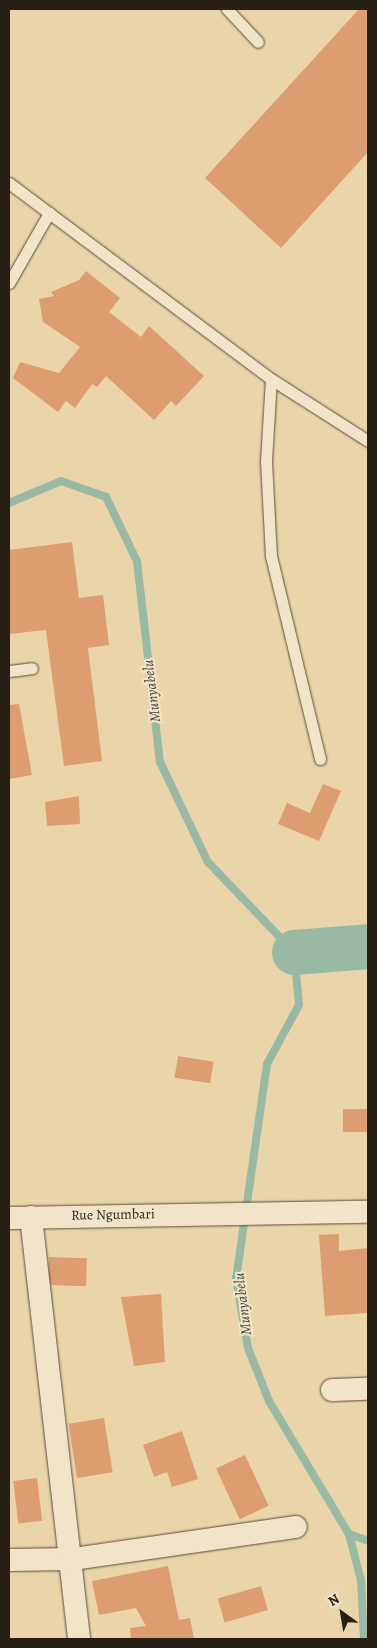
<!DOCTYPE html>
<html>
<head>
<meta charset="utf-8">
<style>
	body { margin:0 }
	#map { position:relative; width:377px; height:1648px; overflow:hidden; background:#ead5aa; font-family:Alegreya,serif }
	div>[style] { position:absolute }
	.stream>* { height:8px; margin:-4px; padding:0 4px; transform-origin:4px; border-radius:4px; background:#99b9a4 }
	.river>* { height:45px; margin:-22.5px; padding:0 22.5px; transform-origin:22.5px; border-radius:22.5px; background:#99b9a4 }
	.building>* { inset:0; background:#de9d70; transform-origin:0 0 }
	.roads { filter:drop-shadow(0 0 1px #584c3a) drop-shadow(0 0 1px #584c3a) }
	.lane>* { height:11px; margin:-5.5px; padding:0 5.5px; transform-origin:5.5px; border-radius:5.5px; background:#f1e4c8 }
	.street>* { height:22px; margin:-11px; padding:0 11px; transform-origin:11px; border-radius:11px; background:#f1e4c8 }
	span { translate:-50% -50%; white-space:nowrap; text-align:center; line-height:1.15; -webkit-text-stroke:4px #f1e4c8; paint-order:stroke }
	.street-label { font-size:14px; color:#271e14 }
	.water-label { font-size:15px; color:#494c3f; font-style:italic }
	.frame { position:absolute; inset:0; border:10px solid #271e14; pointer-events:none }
	.north { position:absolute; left:317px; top:1588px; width:50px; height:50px; -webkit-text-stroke:4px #f1e4c8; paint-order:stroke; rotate:328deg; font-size:14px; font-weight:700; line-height:20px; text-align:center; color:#271e14 }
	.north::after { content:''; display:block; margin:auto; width:18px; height:22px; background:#271e14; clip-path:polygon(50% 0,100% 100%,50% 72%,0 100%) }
</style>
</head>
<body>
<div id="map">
	<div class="stream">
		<i style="left:9px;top:503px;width:56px;rotate:-22.9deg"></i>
		<i style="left:61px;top:481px;width:48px;rotate:19.6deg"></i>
		<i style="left:106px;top:497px;width:71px;rotate:64.2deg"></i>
		<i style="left:137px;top:561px;width:202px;rotate:83.5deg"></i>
		<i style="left:160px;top:762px;width:111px;rotate:64.4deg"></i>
		<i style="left:208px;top:862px;width:124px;rotate:46.3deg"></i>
		<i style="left:294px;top:952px;width:53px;rotate:84.6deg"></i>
		<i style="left:299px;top:1005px;width:67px;rotate:118.5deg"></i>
		<i style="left:267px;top:1064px;width:216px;rotate:98.2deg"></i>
		<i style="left:236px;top:1278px;width:71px;rotate:80.3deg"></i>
		<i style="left:248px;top:1348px;width:57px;rotate:68.4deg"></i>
		<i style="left:269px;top:1401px;width:155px;rotate:59deg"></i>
		<i style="left:349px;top:1534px;width:48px;rotate:75.4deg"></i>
		<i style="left:361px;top:1580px;width:59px;rotate:87.1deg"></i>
		<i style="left:349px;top:1534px;width:20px;rotate:20deg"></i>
	</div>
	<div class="river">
		<i style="left:294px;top:952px;width:74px;rotate:-4.6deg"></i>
	</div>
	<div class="building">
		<i style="clip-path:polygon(359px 9px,368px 9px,368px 152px,281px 248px,205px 178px)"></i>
		<i style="clip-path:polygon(86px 271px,120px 298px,109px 312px,141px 337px,149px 326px,204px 376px,176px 406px,171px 401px,154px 420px,106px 376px,97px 387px,92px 384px,75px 408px,66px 401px,58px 412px,13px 378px,20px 362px,59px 373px,80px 347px,43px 322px,39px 299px,54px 296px,51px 292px,79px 280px)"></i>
		<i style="clip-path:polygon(72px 542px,79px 598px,103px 595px,109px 645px,88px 648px,102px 761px,64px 766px,46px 630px,9px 634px,9px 550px)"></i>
		<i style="clip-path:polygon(19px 704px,32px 775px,9px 779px,9px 705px)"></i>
		<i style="clip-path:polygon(323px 784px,341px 791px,319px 841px,278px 824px,287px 803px,310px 813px)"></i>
		<i style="clip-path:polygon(79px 796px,80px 824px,47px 826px,45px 802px)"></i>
		<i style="left:178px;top:1056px;width:36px;height:22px;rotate:9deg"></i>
		<i style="left:343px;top:1109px;width:25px;height:23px"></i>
		<i style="clip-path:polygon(339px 1234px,339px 1251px,368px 1248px,368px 1313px,325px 1316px,319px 1235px)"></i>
		<i style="left:49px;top:1257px;width:38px;height:28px;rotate:2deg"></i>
		<i style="clip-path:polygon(161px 1294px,165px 1362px,134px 1366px,121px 1297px)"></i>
		<i style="left:104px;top:1418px;width:55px;height:36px;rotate:81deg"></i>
		<i style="clip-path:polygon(182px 1431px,198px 1479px,172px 1487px,167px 1472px,154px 1477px,143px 1445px)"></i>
		<i style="left:245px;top:1455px;width:56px;height:32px;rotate:65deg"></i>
		<i style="left:37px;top:1478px;width:43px;height:24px;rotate:83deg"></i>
		<i style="clip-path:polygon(168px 1566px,179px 1620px,190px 1618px,194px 1639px,131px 1639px,130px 1628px,146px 1626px,136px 1608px,99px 1615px,92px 1581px)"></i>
		<i style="left:261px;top:1586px;width:25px;height:45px;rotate:74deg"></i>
	</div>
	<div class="roads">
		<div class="lane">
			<i style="left:227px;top:9px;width:45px;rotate:46.8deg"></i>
			<i style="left:9px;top:183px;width:327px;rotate:36.8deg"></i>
			<i style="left:271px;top:379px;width:115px;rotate:32.6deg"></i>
			<i style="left:9px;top:283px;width:81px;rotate:-60.3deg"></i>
			<i style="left:271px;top:379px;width:82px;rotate:93.5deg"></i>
			<i style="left:266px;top:461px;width:95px;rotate:87deg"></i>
			<i style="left:271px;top:556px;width:209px;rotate:76.4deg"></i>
			<i style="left:9px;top:671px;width:23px;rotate:-7deg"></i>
		</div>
		<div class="street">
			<i style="left:31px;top:1217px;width:425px;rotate:83.5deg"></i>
			<i style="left:9px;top:1218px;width:359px;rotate:-1deg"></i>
			<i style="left:332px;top:1390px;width:36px;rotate:-2deg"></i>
			<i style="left:9px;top:1560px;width:64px;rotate:-0.9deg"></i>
			<i style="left:73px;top:1559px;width:225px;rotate:-8.2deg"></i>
		</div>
	</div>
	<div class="street-label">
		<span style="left:113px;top:1215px;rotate:-1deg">Rue Ngumbari</span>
	</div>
	<div class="water-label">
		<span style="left:152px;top:691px;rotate:-97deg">Munyabelu</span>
		<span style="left:243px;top:1304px;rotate:-97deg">Munyabelu</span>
	</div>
	<div class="frame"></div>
	<div class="north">N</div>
</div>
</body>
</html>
